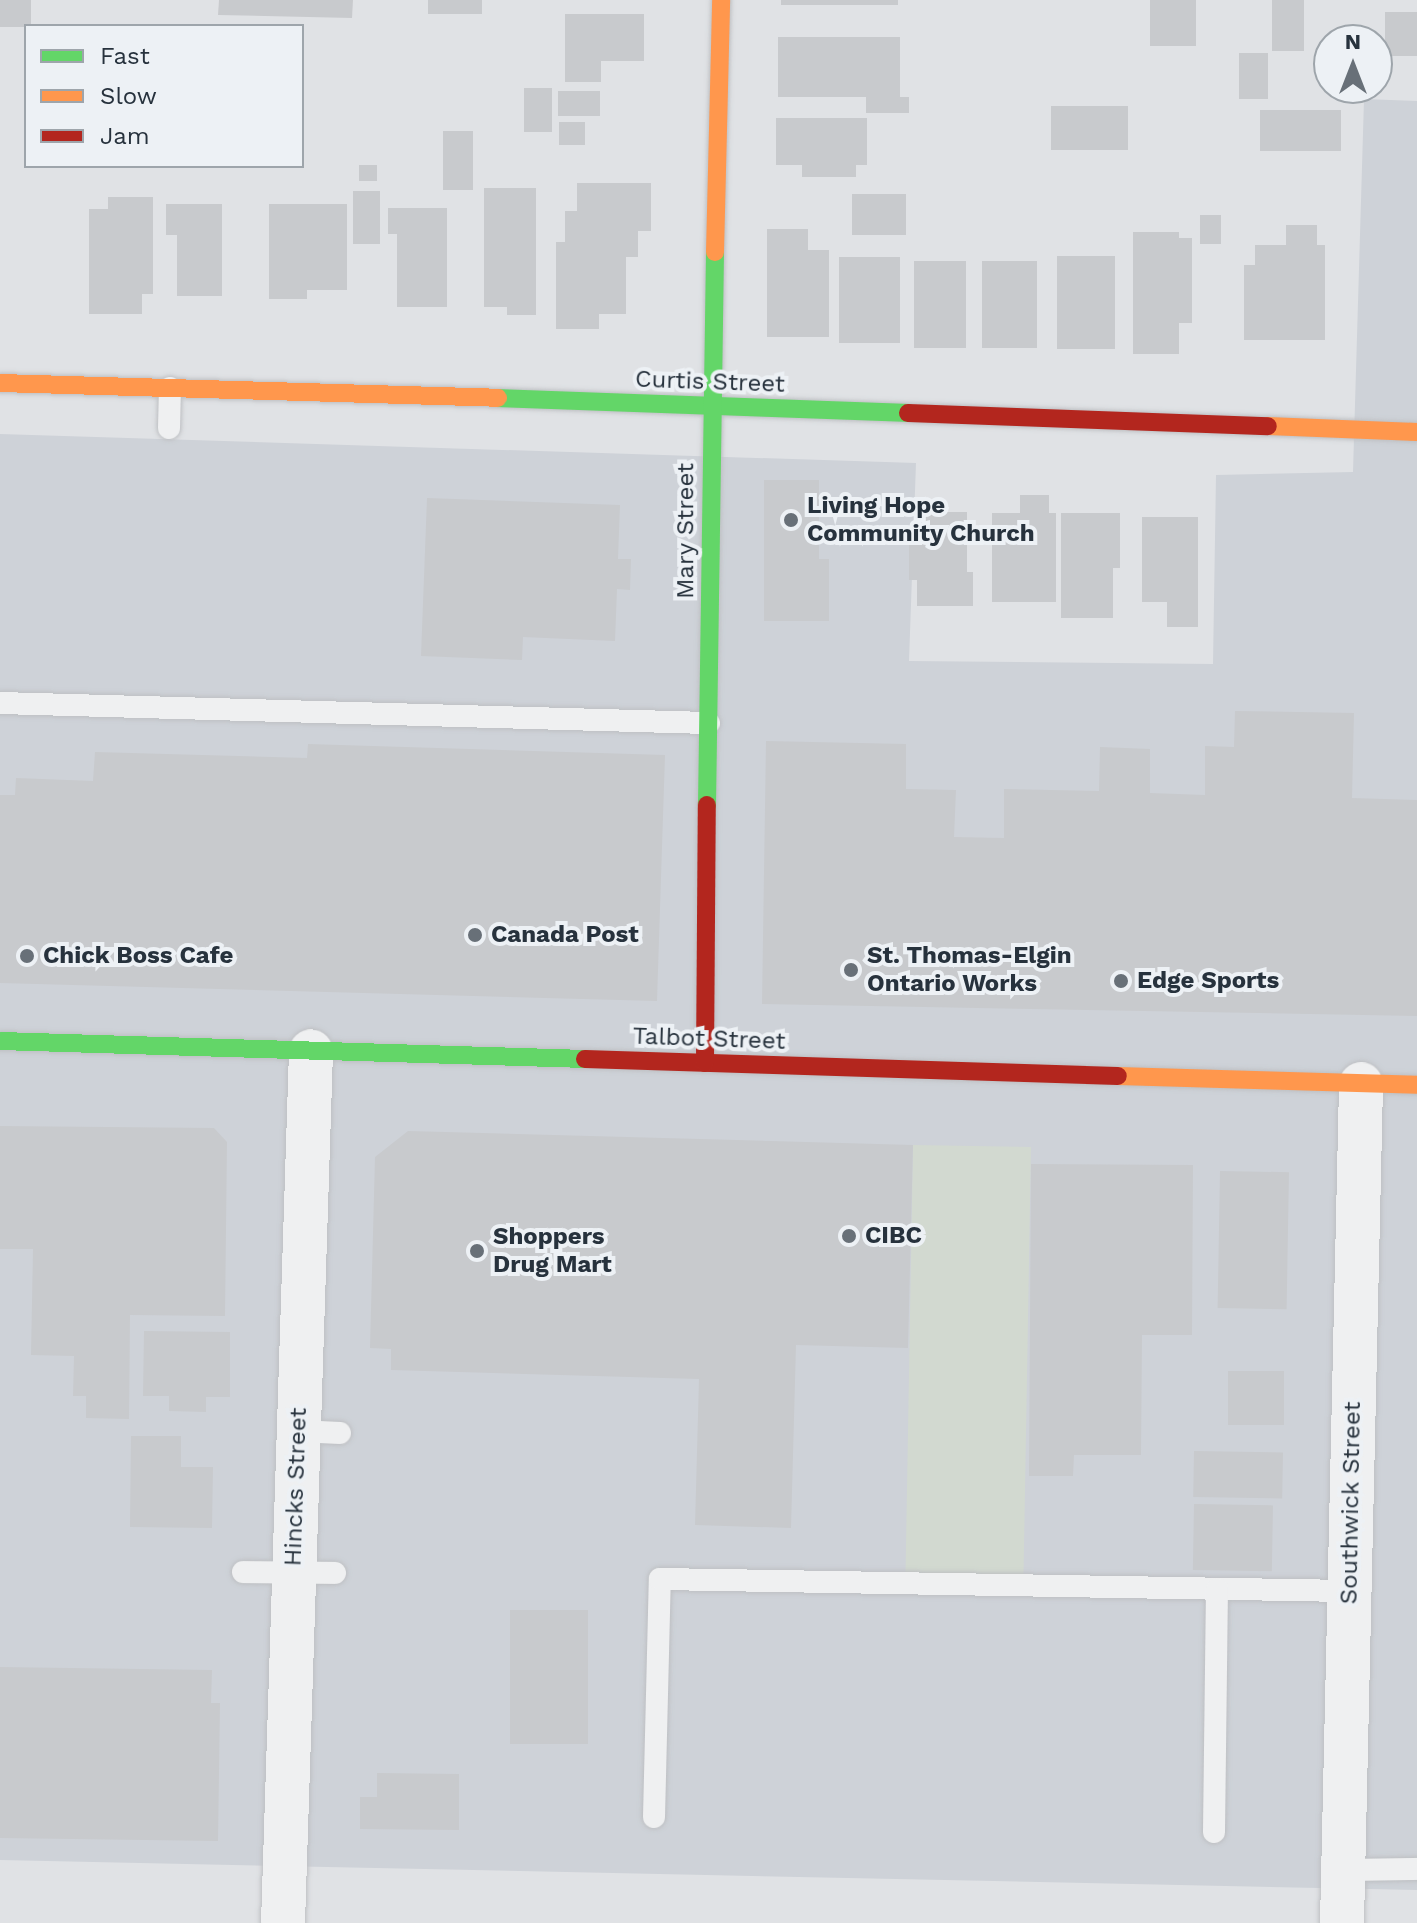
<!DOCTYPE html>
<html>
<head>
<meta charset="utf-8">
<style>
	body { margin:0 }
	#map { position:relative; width:1417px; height:1923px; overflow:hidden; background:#e0e2e5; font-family:"Work Sans",sans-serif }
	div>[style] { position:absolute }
	.built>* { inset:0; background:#ced2d8 }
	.green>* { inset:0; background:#d2d9d0; transform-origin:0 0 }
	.building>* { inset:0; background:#c8cacd; transform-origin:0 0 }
	.roads { filter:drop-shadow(0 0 2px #bec0c3) drop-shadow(0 0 2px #bec0c3) }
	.lane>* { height:22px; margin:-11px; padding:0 11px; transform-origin:11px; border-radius:11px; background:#eff0f1 }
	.street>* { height:44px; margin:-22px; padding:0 22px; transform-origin:22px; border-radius:22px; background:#eff0f1 }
	.fast>* { height:18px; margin:-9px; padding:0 9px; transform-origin:9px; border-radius:9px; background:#63d668 }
	.slow>* { height:18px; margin:-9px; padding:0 9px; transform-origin:9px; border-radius:9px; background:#ff974d }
	.jam>* { height:18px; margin:-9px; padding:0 9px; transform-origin:9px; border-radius:9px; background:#b3261e }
	.dots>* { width:22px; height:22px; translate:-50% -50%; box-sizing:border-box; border:4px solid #edf1f5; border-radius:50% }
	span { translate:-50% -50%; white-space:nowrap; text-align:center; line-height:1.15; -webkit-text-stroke:8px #edf1f5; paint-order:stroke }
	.street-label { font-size:24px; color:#27323d }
	.poi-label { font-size:24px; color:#27323d; font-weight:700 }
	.left { translate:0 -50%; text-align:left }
	.legend { position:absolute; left:24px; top:24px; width:280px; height:144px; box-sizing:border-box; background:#edf1f5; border:2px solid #9ea5ab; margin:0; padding:10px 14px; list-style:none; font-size:24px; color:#27323d }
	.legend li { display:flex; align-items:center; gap:16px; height:40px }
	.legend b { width:40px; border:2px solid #9ea5ab }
	.north { position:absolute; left:1313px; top:24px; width:80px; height:80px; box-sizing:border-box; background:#edf1f5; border:2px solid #9ea5ab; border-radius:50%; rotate:0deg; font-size:22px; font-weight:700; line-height:32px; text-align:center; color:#27323d }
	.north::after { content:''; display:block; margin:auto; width:28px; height:36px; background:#687078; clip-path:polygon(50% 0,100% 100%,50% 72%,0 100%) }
</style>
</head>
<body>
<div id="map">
	<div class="built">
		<i style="clip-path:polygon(1364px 99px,1417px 101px,1417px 1890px,0 1860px,0 434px,916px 463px,909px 661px,1213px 664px,1216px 475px,1353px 472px)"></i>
	</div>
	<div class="green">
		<i style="left:913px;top:1145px;width:118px;height:437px;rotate:1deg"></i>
	</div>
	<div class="building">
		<i style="left:0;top:0;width:31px;height:27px"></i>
		<i style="clip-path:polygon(219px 0,353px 0,352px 18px,218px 15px)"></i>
		<i style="left:428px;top:0;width:54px;height:14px"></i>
		<i style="left:781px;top:0;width:117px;height:5px"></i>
		<i style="left:1150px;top:0;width:46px;height:46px"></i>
		<i style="left:1272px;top:0;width:32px;height:51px"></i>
		<i style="left:1385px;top:12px;width:32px;height:44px"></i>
		<i style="clip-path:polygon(565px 14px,644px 14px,644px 61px,601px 61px,601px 82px,565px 82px)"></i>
		<i style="clip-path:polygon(778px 37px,900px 37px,900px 97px,909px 97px,909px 113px,866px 113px,866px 97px,778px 97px)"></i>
		<i style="left:1239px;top:53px;width:29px;height:46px"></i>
		<i style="left:524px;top:88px;width:28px;height:44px"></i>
		<i style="left:558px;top:91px;width:42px;height:25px"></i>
		<i style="left:1051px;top:106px;width:77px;height:44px"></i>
		<i style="left:1260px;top:110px;width:81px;height:41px"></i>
		<i style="clip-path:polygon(776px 118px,867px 118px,867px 165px,856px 165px,856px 177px,802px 177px,802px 165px,776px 165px)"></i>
		<i style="left:559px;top:122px;width:26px;height:23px"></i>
		<i style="left:443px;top:131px;width:30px;height:59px"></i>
		<i style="left:359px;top:165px;width:18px;height:16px"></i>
		<i style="clip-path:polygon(577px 183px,651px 183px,651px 231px,638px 231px,638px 257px,626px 257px,626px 314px,599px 314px,599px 329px,556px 329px,556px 242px,565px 242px,565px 211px,577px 211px)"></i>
		<i style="clip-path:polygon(484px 188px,536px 188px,536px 315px,507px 315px,507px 307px,484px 307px)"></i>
		<i style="left:353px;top:191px;width:27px;height:53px"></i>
		<i style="left:852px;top:194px;width:54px;height:41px"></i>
		<i style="clip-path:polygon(108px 197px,153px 197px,153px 294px,142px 294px,142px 314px,89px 314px,89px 209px,108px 209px)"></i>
		<i style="clip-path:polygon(166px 204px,222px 204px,222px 296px,177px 296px,177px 235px,166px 235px)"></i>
		<i style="clip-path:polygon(269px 204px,347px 204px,347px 290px,307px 290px,307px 299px,269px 299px)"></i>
		<i style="clip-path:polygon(388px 208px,447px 208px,447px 307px,397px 307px,397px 234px,388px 234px)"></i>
		<i style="left:1200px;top:215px;width:21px;height:29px"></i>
		<i style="clip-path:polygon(1286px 225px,1317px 225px,1317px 245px,1325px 245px,1325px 340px,1244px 340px,1244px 265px,1255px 265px,1255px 245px,1286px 245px)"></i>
		<i style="clip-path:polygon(767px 229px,808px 229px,808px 250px,829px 250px,829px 337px,767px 337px)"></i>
		<i style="clip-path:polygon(1133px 232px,1179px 232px,1179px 238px,1192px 238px,1192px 323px,1179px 323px,1179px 354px,1133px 354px)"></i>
		<i style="left:1057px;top:256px;width:58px;height:93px"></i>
		<i style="left:839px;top:257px;width:61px;height:86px"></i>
		<i style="left:914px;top:261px;width:52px;height:87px"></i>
		<i style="left:982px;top:261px;width:55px;height:87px"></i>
		<i style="clip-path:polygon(764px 480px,819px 480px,819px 559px,829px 559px,829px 621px,764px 621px)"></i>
		<i style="clip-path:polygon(1020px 495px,1049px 495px,1049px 513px,1056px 513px,1056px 602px,992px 602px,992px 513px,1020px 513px)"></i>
		<i style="clip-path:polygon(427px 498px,620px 505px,618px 559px,631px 559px,630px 590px,617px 589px,615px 641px,523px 637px,522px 660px,421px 656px)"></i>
		<i style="clip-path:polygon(917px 512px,967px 512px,967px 572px,973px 572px,973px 606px,917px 606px,917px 580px,909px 580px,909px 534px,917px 534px)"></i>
		<i style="clip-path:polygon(1061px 513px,1120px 513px,1120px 568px,1113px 568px,1113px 618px,1061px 618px)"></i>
		<i style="clip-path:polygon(1142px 517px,1198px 517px,1198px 627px,1167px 627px,1167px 602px,1142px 602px)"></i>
		<i style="clip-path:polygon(1235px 711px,1354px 713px,1352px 798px,1417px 800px,1417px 1016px,762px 1004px,766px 741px,906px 744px,906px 789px,956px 790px,954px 837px,1004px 838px,1004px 789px,1099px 791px,1100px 747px,1150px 749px,1150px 793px,1205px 795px,1205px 746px,1234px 747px)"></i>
		<i style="clip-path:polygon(308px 744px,665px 755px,657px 1001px,0 983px,0 795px,15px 795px,16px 778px,93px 781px,95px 752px,307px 758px)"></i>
		<i style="clip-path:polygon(0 1126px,214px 1128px,227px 1142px,225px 1316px,130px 1315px,129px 1419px,86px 1418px,86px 1396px,73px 1396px,74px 1356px,31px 1355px,33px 1249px,0 1249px)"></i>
		<i style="clip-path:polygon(408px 1131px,913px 1145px,908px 1348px,796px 1345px,791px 1528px,695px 1525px,699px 1379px,391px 1370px,391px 1349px,370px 1348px,375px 1157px)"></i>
		<i style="clip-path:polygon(1031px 1164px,1193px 1165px,1192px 1335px,1142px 1335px,1141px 1455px,1074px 1455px,1073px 1476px,1029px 1476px)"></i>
		<i style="left:1220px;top:1171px;width:69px;height:137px;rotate:1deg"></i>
		<i style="clip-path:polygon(144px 1331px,230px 1332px,230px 1397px,206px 1397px,206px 1412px,169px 1411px,169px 1396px,143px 1396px)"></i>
		<i style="left:1228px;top:1371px;width:56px;height:54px"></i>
		<i style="clip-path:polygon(131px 1436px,181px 1436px,181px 1467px,213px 1467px,212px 1528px,130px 1527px)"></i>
		<i style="left:1194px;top:1451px;width:89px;height:46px;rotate:1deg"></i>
		<i style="left:1194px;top:1504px;width:79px;height:66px;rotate:1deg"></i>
		<i style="left:510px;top:1610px;width:78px;height:134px"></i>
		<i style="clip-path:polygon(0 1667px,212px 1670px,211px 1703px,220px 1703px,218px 1841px,0 1838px)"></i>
		<i style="clip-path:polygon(377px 1773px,459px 1774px,459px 1830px,360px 1829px,360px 1797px,377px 1797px)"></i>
	</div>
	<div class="roads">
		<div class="lane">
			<i style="left:169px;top:428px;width:40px;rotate:-88.6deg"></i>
			<i style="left:0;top:703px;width:709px;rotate:1.62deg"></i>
			<i style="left:298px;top:1431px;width:42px;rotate:2.7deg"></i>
			<i style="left:243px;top:1572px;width:92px;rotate:0.6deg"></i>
			<i style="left:654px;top:1817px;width:238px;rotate:-88.6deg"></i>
			<i style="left:660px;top:1579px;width:689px;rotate:1deg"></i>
			<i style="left:1214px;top:1832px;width:243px;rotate:-89.3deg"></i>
			<i style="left:1343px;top:1870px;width:74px;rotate:-0.8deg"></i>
		</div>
		<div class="street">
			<i style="left:283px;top:1923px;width:872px;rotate:-88.16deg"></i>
			<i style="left:1342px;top:1923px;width:839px;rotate:-88.7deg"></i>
		</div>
		<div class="fast">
			<i style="left:498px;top:398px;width:410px;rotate:2.1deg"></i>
			<i style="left:707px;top:805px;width:553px;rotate:-89.17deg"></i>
			<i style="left:0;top:1041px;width:585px;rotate:1.76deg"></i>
		</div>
		<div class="slow">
			<i style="left:715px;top:252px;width:252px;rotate:-88.6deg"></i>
			<i style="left:0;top:383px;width:498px;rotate:1.7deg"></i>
			<i style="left:1268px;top:426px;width:149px;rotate:2.3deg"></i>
			<i style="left:1118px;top:1076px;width:299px;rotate:1.7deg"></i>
		</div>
		<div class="jam">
			<i style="left:908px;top:413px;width:360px;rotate:2.1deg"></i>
			<i style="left:585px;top:1059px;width:533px;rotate:1.83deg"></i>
			<i style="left:705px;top:1063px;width:258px;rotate:-89.6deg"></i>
		</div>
	</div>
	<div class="dots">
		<i style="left:791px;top:520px;background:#687078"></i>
		<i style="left:475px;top:935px;background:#687078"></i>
		<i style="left:27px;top:956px;background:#687078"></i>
		<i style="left:851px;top:970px;background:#687078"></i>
		<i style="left:1121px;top:981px;background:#687078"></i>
		<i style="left:849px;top:1236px;background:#687078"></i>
		<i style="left:477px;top:1251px;background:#687078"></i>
	</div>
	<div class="street-label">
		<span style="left:710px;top:382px;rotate:2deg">Curtis Street</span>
		<span style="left:686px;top:531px;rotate:-90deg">Mary Street</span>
		<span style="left:709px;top:1039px;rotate:2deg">Talbot Street</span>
		<span style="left:296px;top:1487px;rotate:-88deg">Hincks Street</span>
		<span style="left:1351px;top:1503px;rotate:-89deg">Southwick Street</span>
	</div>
	<div class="poi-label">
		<span class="left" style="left:807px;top:520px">Living Hope<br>Community Church</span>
		<span class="left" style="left:491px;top:935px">Canada Post</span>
		<span class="left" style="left:43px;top:956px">Chick Boss Cafe</span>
		<span class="left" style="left:867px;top:970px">St. Thomas-Elgin<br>Ontario Works</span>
		<span class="left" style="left:1137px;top:981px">Edge Sports</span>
		<span class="left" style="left:865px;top:1236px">CIBC</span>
		<span class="left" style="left:493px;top:1251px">Shoppers<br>Drug Mart</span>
	</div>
	<ul class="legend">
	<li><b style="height:10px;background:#63d668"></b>Fast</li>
	<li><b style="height:10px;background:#ff974d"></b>Slow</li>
	<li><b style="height:10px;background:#b3261e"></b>Jam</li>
	</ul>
	<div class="north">N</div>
</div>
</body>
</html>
